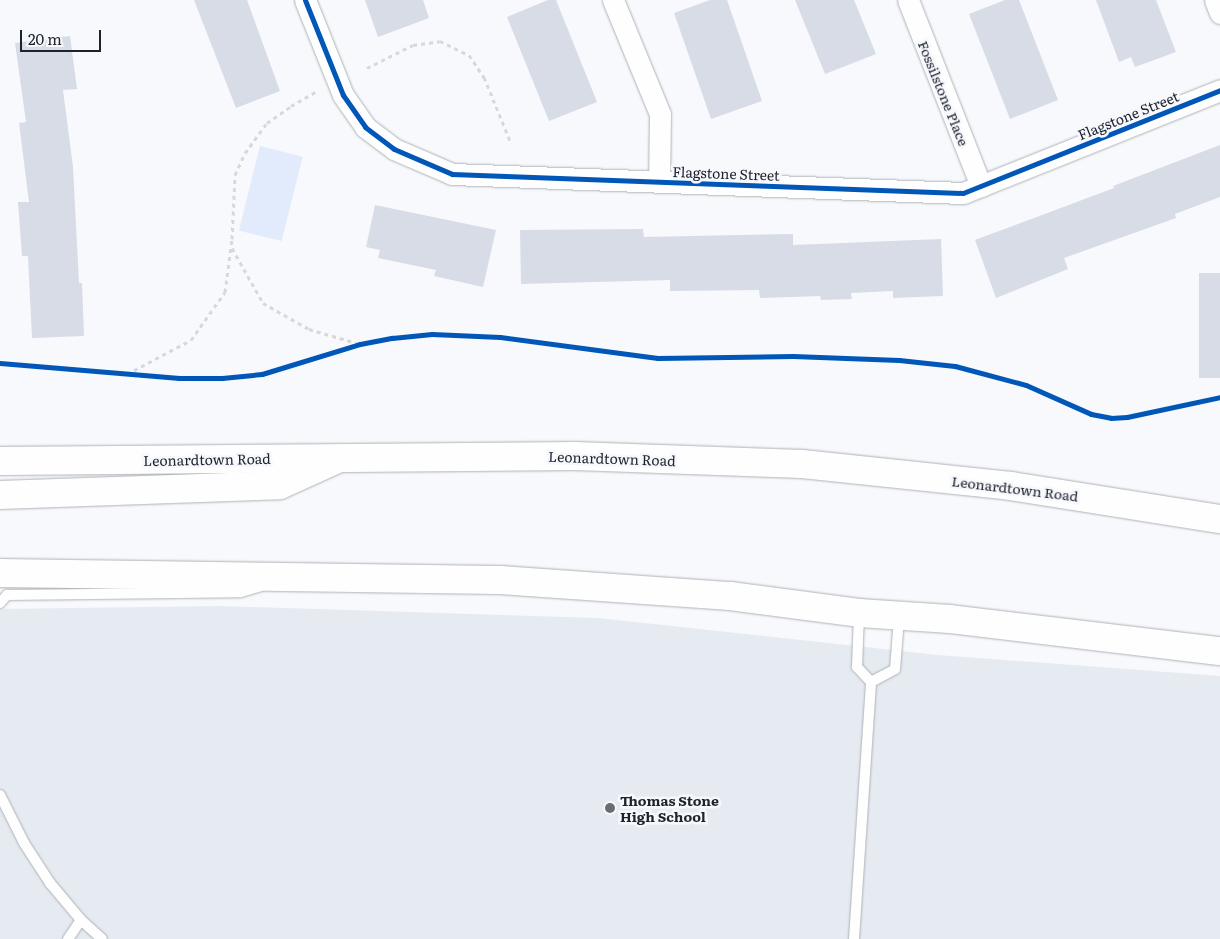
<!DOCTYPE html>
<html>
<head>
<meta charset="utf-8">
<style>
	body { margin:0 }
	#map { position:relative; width:1220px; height:939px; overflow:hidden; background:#f7f9fc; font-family:Literata,serif }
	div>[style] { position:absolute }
	.built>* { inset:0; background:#e6ebf2 }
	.green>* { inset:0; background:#e2ebfb; transform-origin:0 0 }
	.building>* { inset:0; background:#d7dce7; transform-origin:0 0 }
	.path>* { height:3px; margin-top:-1.5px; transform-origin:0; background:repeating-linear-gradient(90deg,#d7d8d9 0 4px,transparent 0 8px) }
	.roads { filter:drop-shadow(0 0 1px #aeb2b6) drop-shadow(0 0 1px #aeb2b6) }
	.service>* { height:10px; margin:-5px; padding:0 5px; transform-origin:5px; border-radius:5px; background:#fefeff }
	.minor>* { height:21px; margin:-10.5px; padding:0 10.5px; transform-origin:10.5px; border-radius:10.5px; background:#fefeff }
	.trunk>* { height:28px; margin:-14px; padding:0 14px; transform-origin:14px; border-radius:14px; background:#fefeff }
	.cycleway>* { height:5px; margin:-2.5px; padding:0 2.5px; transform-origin:2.5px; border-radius:2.5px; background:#0057b8 }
	.dots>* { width:14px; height:14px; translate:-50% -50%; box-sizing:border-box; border:2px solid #f6f8fd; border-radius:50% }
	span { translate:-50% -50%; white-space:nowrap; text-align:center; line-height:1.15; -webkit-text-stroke:5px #f6f8fd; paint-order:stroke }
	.street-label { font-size:14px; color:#1e222a }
	.poi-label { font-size:14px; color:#1e222a; font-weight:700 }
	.left { translate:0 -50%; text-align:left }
	.scale { position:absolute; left:20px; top:30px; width:81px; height:22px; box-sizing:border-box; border:2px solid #1e222a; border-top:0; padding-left:6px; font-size:15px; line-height:18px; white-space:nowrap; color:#1e222a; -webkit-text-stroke:4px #f6f8fd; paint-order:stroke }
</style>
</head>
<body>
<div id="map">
	<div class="built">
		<i style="clip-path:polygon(219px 606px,598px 618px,938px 655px,1220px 676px,1220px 939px,0 939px,0 609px)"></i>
	</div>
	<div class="green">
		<i style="left:260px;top:146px;width:44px;height:87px;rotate:14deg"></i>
	</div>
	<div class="building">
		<i style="clip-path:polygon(194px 0,247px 0,280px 91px,236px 108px)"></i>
		<i style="clip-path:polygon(365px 0,423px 0,429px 18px,378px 37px)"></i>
		<i style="clip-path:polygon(548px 0,556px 0,597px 102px,549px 121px,507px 17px)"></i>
		<i style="clip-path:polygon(710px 0,727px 0,762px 101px,711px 119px,674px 13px)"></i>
		<i style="clip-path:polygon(795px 0,854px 0,876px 54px,825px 74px)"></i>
		<i style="clip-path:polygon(1005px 0,1019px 0,1058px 100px,1010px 119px,969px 14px)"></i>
		<i style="clip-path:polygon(1096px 0,1156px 0,1176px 52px,1135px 67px,1131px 57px,1119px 62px)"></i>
		<i style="clip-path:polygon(70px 36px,77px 89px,63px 90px,73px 167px,79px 283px,82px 283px,84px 336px,32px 338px,28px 256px,22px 256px,18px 202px,29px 202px,19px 123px,26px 122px,15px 43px)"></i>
		<i style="clip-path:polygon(1220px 145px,1220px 197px,1175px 214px,1176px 218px,1064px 258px,1068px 269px,996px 298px,975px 240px,1114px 188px,1113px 186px)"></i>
		<i style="clip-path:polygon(375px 205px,496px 230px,483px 287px,434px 276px,436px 270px,378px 258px,380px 250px,366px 247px)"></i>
		<i style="clip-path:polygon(643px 229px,644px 237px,793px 234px,793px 245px,941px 239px,943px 296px,893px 298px,893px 291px,851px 293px,852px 299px,821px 300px,820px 296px,760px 298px,759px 290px,670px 291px,670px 280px,521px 284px,520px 230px)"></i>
		<i style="left:1199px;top:273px;width:21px;height:105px"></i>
	</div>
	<div class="path">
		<i style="left:367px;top:68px;width:51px;rotate:-26.6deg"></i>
		<i style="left:413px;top:45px;width:27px;rotate:-8deg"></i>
		<i style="left:440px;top:41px;width:32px;rotate:26deg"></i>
		<i style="left:469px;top:55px;width:27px;rotate:56deg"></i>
		<i style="left:484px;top:77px;width:71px;rotate:67.8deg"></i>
		<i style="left:232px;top:248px;width:63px;rotate:60.6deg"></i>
		<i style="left:263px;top:303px;width:53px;rotate:29.5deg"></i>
		<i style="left:309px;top:329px;width:53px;rotate:16.4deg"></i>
		<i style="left:127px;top:374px;width:72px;rotate:-28deg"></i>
		<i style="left:191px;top:340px;width:59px;rotate:-54.7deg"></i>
		<i style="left:225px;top:292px;width:53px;rotate:-82.5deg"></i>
		<i style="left:232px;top:239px;width:64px;rotate:-87.3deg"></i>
		<i style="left:235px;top:175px;width:24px;rotate:-66deg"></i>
		<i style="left:245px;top:153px;width:37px;rotate:-54deg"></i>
		<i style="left:267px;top:123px;width:29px;rotate:-35deg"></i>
		<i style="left:291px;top:106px;width:30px;rotate:-30deg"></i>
	</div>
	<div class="roads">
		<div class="service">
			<i style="left:0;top:603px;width:11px;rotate:-49deg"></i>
			<i style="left:7px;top:595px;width:234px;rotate:-0.7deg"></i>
			<i style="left:241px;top:592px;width:19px;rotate:-16deg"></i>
			<i style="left:871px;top:682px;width:27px;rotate:-28deg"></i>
			<i style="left:895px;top:669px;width:51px;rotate:-85.5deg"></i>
			<i style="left:0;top:795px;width:54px;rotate:63.4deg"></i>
			<i style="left:24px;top:843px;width:48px;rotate:57deg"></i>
			<i style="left:50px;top:883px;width:48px;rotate:50deg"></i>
			<i style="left:81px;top:920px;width:28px;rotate:42deg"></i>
			<i style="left:68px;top:939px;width:23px;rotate:-56deg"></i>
			<i style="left:854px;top:939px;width:258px;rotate:-86.2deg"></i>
			<i style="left:871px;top:682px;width:21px;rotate:-133deg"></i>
			<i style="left:857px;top:667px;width:53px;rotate:-87.8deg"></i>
		</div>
		<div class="minor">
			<i style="left:305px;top:0;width:102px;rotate:68.2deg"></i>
			<i style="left:343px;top:95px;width:39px;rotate:55deg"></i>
			<i style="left:365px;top:127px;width:36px;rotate:37deg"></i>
			<i style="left:394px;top:149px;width:63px;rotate:23.3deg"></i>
			<i style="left:452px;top:174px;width:511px;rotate:2.13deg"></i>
			<i style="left:963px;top:193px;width:277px;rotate:-21.8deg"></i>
			<i style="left:613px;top:0;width:123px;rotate:67.6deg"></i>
			<i style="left:660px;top:114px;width:68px;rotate:90.8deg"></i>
			<i style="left:908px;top:0;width:200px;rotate:68.6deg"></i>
			<i style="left:1215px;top:0;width:14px;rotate:69deg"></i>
		</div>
		<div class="trunk">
			<i style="left:0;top:461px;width:575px;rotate:-0.5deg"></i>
			<i style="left:575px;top:456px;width:227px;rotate:2deg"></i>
			<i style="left:802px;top:464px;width:210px;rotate:6deg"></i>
			<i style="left:1011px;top:486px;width:212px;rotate:9deg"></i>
			<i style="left:0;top:495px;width:280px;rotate:-2deg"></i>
			<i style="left:280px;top:485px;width:60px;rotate:-24.4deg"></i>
			<i style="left:0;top:573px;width:500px;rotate:0.8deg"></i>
			<i style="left:500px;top:580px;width:231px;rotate:4deg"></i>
			<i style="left:730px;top:596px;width:130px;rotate:7.5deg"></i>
			<i style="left:859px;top:613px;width:91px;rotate:3.8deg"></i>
			<i style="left:950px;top:619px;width:272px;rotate:6.8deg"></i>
		</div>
	</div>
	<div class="cycleway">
		<i style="left:305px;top:0;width:102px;rotate:68.2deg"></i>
		<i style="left:343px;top:95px;width:39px;rotate:55deg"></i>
		<i style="left:365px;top:127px;width:36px;rotate:37deg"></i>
		<i style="left:394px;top:149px;width:63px;rotate:23.3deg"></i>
		<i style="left:452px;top:174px;width:511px;rotate:2.13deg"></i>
		<i style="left:963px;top:193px;width:277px;rotate:-21.8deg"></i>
		<i style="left:0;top:363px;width:180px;rotate:4.8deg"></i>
		<i style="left:179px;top:378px;width:43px"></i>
		<i style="left:222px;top:378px;width:40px;rotate:-5.7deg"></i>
		<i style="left:262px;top:374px;width:102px;rotate:-17deg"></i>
		<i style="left:360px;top:344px;width:33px;rotate:-11deg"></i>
		<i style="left:392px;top:338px;width:40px;rotate:-5.7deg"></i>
		<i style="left:432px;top:334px;width:68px;rotate:2.5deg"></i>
		<i style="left:500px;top:337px;width:159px;rotate:7.6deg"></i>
		<i style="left:658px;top:358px;width:135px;rotate:-0.8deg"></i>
		<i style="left:793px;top:356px;width:106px;rotate:2.2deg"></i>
		<i style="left:899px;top:360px;width:56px;rotate:6.1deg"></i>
		<i style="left:955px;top:366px;width:73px;rotate:15deg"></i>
		<i style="left:1026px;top:385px;width:71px;rotate:24deg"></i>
		<i style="left:1091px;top:414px;width:20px;rotate:11deg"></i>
		<i style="left:1111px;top:418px;width:16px;rotate:-4deg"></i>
		<i style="left:1127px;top:417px;width:95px;rotate:-12.1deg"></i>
	</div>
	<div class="dots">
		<i style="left:610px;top:808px;background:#6a6d74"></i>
	</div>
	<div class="street-label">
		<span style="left:944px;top:93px;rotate:68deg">Fossilstone Place</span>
		<span style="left:1128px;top:115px;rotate:-22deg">Flagstone Street</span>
		<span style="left:726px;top:173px;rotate:2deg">Flagstone Street</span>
		<span style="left:612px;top:458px;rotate:2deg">Leonardtown Road</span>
		<span style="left:207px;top:459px;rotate:-1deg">Leonardtown Road</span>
		<span style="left:1015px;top:488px;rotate:7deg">Leonardtown Road</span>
	</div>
	<div class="poi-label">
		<span class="left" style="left:620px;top:808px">Thomas Stone<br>High School</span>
	</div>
	<div class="scale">20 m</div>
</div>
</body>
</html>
